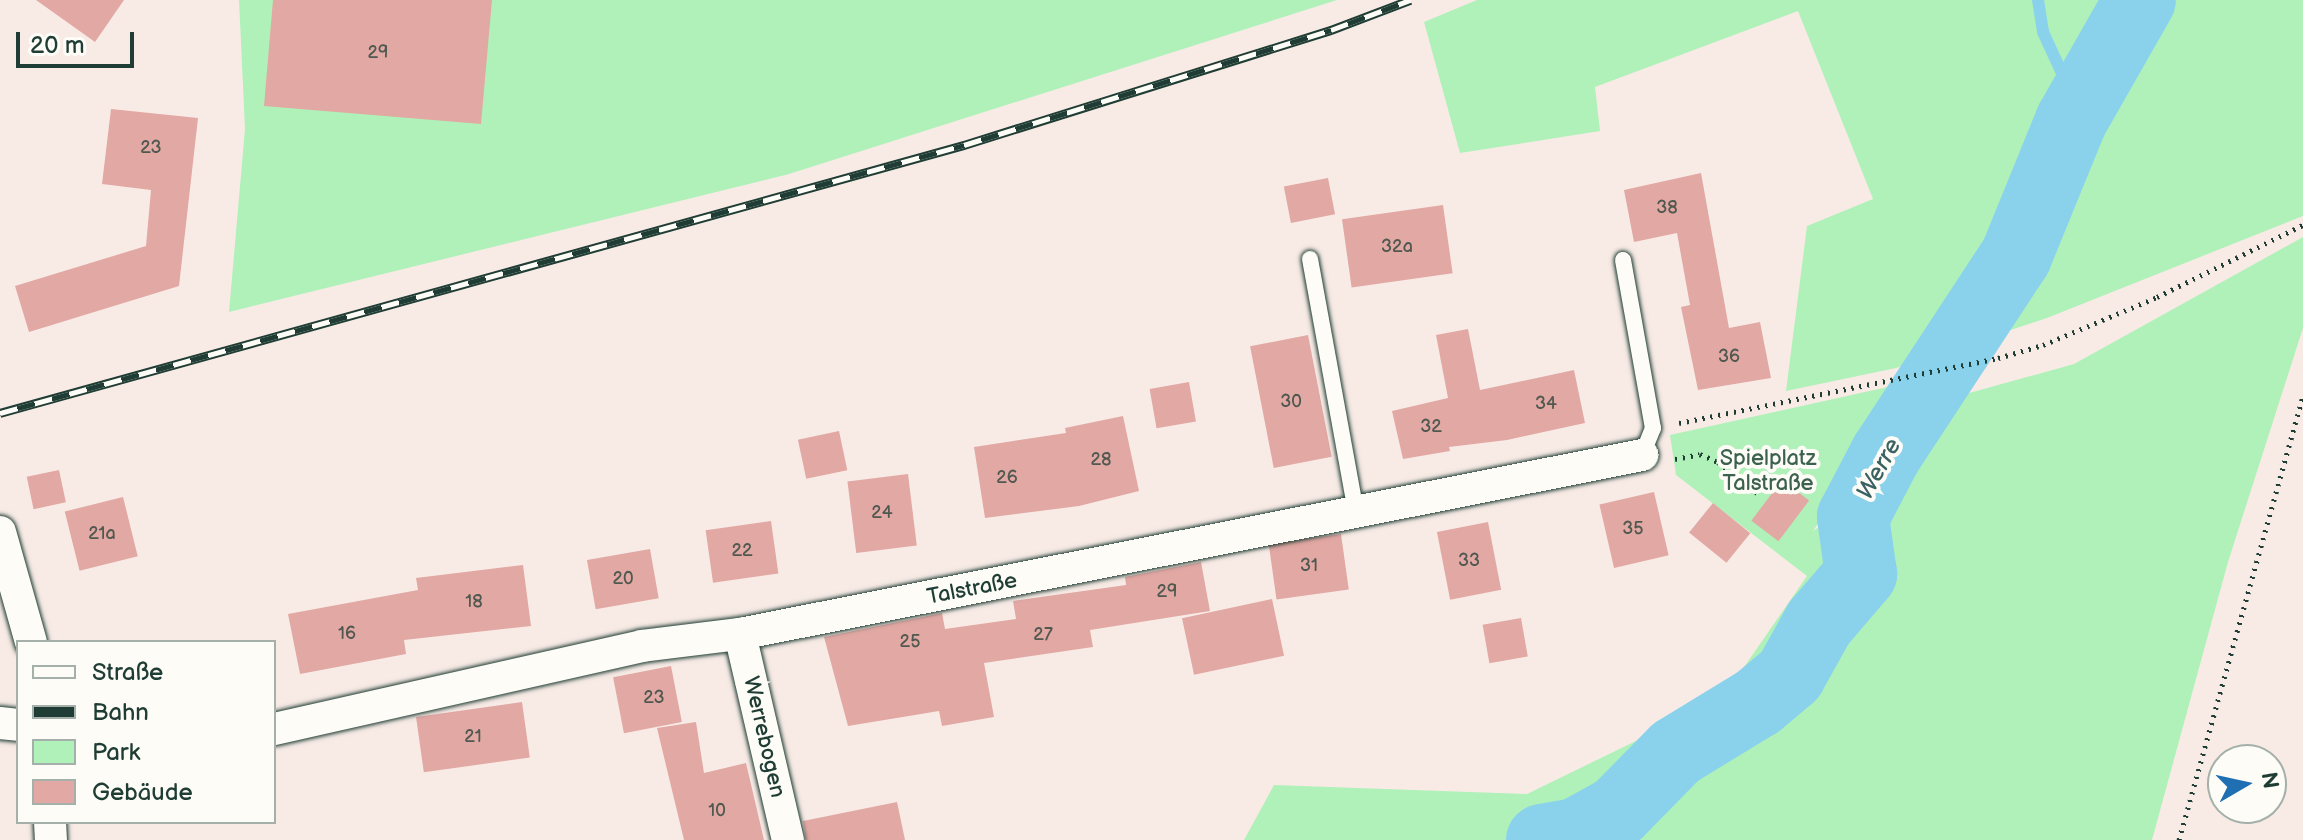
<!DOCTYPE html>
<html>
<head>
<meta charset="utf-8">
<style>
	body { margin:0 }
	#map { position:relative; width:2303px; height:840px; overflow:hidden; background:#f8ebe6; font-family:"Balsamiq Sans",sans-serif }
	div>[style] { position:absolute }
	.green>* { inset:0; background:#b0f1b9 }
	.stream>* { height:12px; margin:-6px; padding:0 6px; transform-origin:6px; border-radius:6px; background:#8ad2ec }
	.river>* { height:72px; margin:-36px; padding:0 36px; transform-origin:36px; border-radius:36px; background:#8ad2ec }
	.building>* { inset:0; background:#e2a8a4; transform-origin:0 0 }
	.path>* { height:5px; margin-top:-2.5px; transform-origin:0; background:repeating-linear-gradient(90deg,#1f3d34 0 2px,transparent 0 8px) }
	.roads { filter:drop-shadow(0 0 2px #1f3d34) drop-shadow(0 0 2px #1f3d34) }
	.service>* { height:16px; margin:-8px; padding:0 8px; transform-origin:8px; border-radius:8px; background:#fdfcf7 }
	.minor>* { height:32px; margin:-16px; padding:0 16px; transform-origin:16px; border-radius:16px; background:#fdfcf7 }
	.rail>* { height:9px; margin-top:-4.5px; transform-origin:0; background:repeating-linear-gradient(90deg,#fdfcf7 0 18px,#1f3d34 0 36px); box-sizing:border-box; border-block:2px solid #1f3d34 }
	span { translate:-50% -50%; white-space:nowrap; text-align:center; line-height:1.15; -webkit-text-stroke:8px #fdfcf7; paint-order:stroke }
	.number-label { font-size:18px; color:#505850 }
	.number-label span { -webkit-text-stroke-width:0 }
	.park-label { font-size:22px; color:#3c614f }
	.street-label { font-size:22px; color:#1f3d34 }
	.water-label { font-size:24px; color:#3a6262; font-style:italic }
	.legend { position:absolute; left:16px; top:640px; width:260px; height:184px; box-sizing:border-box; background:#fdfcf7; border:2px solid #a4b0a9; margin:0; padding:10px 14px; list-style:none; font-size:24px; color:#1f3d34 }
	.legend li { display:flex; align-items:center; gap:16px; height:40px }
	.legend b { width:40px; border:2px solid #a4b0a9 }
	.north { position:absolute; left:2207px; top:744px; width:80px; height:80px; box-sizing:border-box; background:#fdfcf7; border:2px solid #a4b0a9; border-radius:50%; rotate:81deg; font-size:22px; font-weight:700; line-height:32px; text-align:center; color:#1f3d34 }
	.north::after { content:''; display:block; margin:auto; width:28px; height:36px; background:#1f6fb2; clip-path:polygon(50% 0,100% 100%,50% 72%,0 100%) }
	.scale { position:absolute; left:16px; top:32px; width:118px; height:36px; box-sizing:border-box; border:4px solid #1f3d34; border-top:0; padding-left:10px; font-size:24px; line-height:28px; white-space:nowrap; color:#1f3d34; -webkit-text-stroke:6px #fdfcf7; paint-order:stroke }
</style>
</head>
<body>
<div id="map">
	<div class="green">
		<i style="clip-path:polygon(239px 0,1337px 0,789px 174px,229px 312px,245px 129px)"></i>
		<i style="clip-path:polygon(1477px 0,2303px 0,2303px 216px,2047px 318px,1896px 368px,1786px 391px,1807px 226px,1873px 199px,1798px 11px,1595px 87px,1600px 131px,1460px 153px,1424px 22px)"></i>
		<i style="clip-path:polygon(2303px 237px,2303px 328px,2228px 562px,2152px 840px,1244px 840px,1274px 785px,1527px 794px,1722px 699px,1807px 576px,1676px 475px,1670px 435px,1919px 380px,1813px 531px,1879px 487px,1944px 400px,2074px 364px)"></i>
	</div>
	<div class="stream">
		<i style="left:2038px;top:0;width:32px;rotate:81deg"></i>
		<i style="left:2043px;top:32px;width:84px;rotate:65.3deg"></i>
	</div>
	<div class="river">
		<i style="left:1542px;top:840px;width:35px;rotate:-10deg"></i>
		<i style="left:1576px;top:834px;width:48px;rotate:-28.7deg"></i>
		<i style="left:1618px;top:811px;width:83px;rotate:-45.5deg"></i>
		<i style="left:1676px;top:752px;width:96px;rotate:-31.4deg"></i>
		<i style="left:1758px;top:702px;width:42px;rotate:-40.2deg"></i>
		<i style="left:1790px;top:675px;width:60px;rotate:-60.9deg"></i>
		<i style="left:1819px;top:623px;width:65px;rotate:-49.4deg"></i>
		<i style="left:1861px;top:574px;width:58px;rotate:-98deg"></i>
		<i style="left:1853px;top:517px;width:71px;rotate:-62.4deg"></i>
		<i style="left:1886px;top:454px;width:237px;rotate:-56.7deg"></i>
		<i style="left:2016px;top:256px;width:146px;rotate:-67.8deg"></i>
		<i style="left:2071px;top:121px;width:139px;rotate:-60.3deg"></i>
	</div>
	<div class="building">
		<i style="clip-path:polygon(36px 0,124px 0,95px 42px)"></i>
		<i style="clip-path:polygon(273px 0,492px 0,481px 124px,264px 106px)"></i>
		<i style="clip-path:polygon(111px 109px,198px 118px,179px 286px,29px 332px,15px 286px,146px 246px,151px 190px,102px 184px)"></i>
		<i style="clip-path:polygon(1701px 173px,1729px 328px,1760px 322px,1771px 378px,1698px 390px,1681px 307px,1690px 305px,1677px 233px,1634px 242px,1624px 190px)"></i>
		<i style="left:1328px;top:178px;width:37px;height:45px;rotate:79deg"></i>
		<i style="left:1443px;top:205px;width:69px;height:102px;rotate:82deg"></i>
		<i style="clip-path:polygon(1468px 329px,1480px 390px,1574px 370px,1585px 423px,1507px 440px,1449px 447px,1450px 451px,1403px 459px,1392px 411px,1448px 398px,1436px 335px)"></i>
		<i style="left:1308px;top:335px;width:124px;height:59px;rotate:79deg"></i>
		<i style="left:1189px;top:382px;width:40px;height:40px;rotate:80deg"></i>
		<i style="clip-path:polygon(1123px 416px,1139px 491px,1079px 506px,985px 518px,974px 447px,1066px 433px,1065px 428px)"></i>
		<i style="left:839px;top:431px;width:40px;height:42px;rotate:78deg"></i>
		<i style="left:59px;top:470px;width:33px;height:33px;rotate:78deg"></i>
		<i style="left:908px;top:474px;width:72px;height:61px;rotate:83deg"></i>
		<i style="left:1782px;top:480px;width:34px;height:51px;rotate:37deg"></i>
		<i style="left:1654px;top:492px;width:65px;height:56px;rotate:77deg"></i>
		<i style="left:123px;top:497px;width:61px;height:60px;rotate:76deg"></i>
		<i style="left:1713px;top:503px;width:48px;height:38px;rotate:39deg"></i>
		<i style="left:771px;top:521px;width:53px;height:66px;rotate:82deg"></i>
		<i style="left:1488px;top:522px;width:69px;height:52px;rotate:79deg"></i>
		<i style="left:1341px;top:534px;width:56px;height:73px;rotate:82deg"></i>
		<i style="left:650px;top:549px;width:50px;height:64px;rotate:80deg"></i>
		<i style="clip-path:polygon(1201px 562px,1210px 611px,1090px 630px,1093px 647px,984px 663px,994px 717px,942px 726px,939px 711px,848px 726px,824px 637px,942px 613px,945px 629px,1016px 619px,1013px 601px,1126px 585px,1125px 577px)"></i>
		<i style="clip-path:polygon(523px 565px,531px 626px,404px 640px,406px 654px,300px 674px,288px 614px,418px 590px,416px 578px)"></i>
		<i style="left:1272px;top:599px;width:58px;height:92px;rotate:78deg"></i>
		<i style="left:1521px;top:618px;width:39px;height:39px;rotate:80deg"></i>
		<i style="left:671px;top:666px;width:57px;height:59px;rotate:79deg"></i>
		<i style="left:522px;top:702px;width:56px;height:107px;rotate:82deg"></i>
		<i style="clip-path:polygon(696px 722px,704px 773px,746px 763px,764px 840px,684px 840px,657px 728px)"></i>
		<i style="clip-path:polygon(897px 802px,905px 840px,806px 840px,803px 821px)"></i>
	</div>
	<div class="path">
		<i style="left:1679px;top:423px;width:326px;rotate:-11.5deg"></i>
		<i style="left:1998px;top:358px;width:47px;rotate:-16.1deg"></i>
		<i style="left:2043px;top:345px;width:124px;rotate:-22.8deg"></i>
		<i style="left:2157px;top:297px;width:163px;rotate:-26.3deg"></i>
		<i style="left:1675px;top:459px;width:25px;rotate:-11deg"></i>
		<i style="left:1700px;top:454px;width:20px;rotate:24deg"></i>
		<i style="left:1718px;top:462px;width:53px;rotate:38.2deg"></i>
		<i style="left:2179px;top:840px;width:462px;rotate:-74.4deg"></i>
	</div>
	<div class="roads">
		<div class="service">
			<i style="left:1310px;top:259px;width:257px;rotate:79.7deg"></i>
			<i style="left:1623px;top:260px;width:171px;rotate:79.9deg"></i>
			<i style="left:1653px;top:428px;width:29px;rotate:112deg"></i>
		</div>
		<div class="minor">
			<i style="left:0;top:532px;width:114px;rotate:74.3deg"></i>
			<i style="left:740px;top:634px;width:212px;rotate:76.9deg"></i>
			<i style="left:0;top:723px;width:18px;rotate:6deg"></i>
			<i style="left:274px;top:729px;width:377px;rotate:-12.7deg"></i>
			<i style="left:642px;top:646px;width:99px;rotate:-7deg"></i>
			<i style="left:740px;top:634px;width:920px;rotate:-11.22deg"></i>
			<i style="left:50px;top:822px;width:18px;rotate:87deg"></i>
		</div>
	</div>
	<div class="rail">
		<i style="left:0;top:413px;width:1001px;rotate:-15.54deg"></i>
		<i style="left:964px;top:145px;width:385px;rotate:-17.4deg"></i>
		<i style="left:1331px;top:30px;width:85px;rotate:-20.8deg"></i>
	</div>
	<div class="number-label">
		<span style="left:378px;top:53px">29</span>
		<span style="left:151px;top:148px">23</span>
		<span style="left:1667px;top:208px">38</span>
		<span style="left:1397px;top:247px">32a</span>
		<span style="left:1729px;top:357px">36</span>
		<span style="left:1291px;top:402px">30</span>
		<span style="left:1546px;top:404px">34</span>
		<span style="left:1431px;top:427px">32</span>
		<span style="left:1101px;top:460px">28</span>
		<span style="left:1007px;top:478px">26</span>
		<span style="left:882px;top:513px">24</span>
		<span style="left:1633px;top:529px">35</span>
		<span style="left:102px;top:534px">21a</span>
		<span style="left:742px;top:551px">22</span>
		<span style="left:1469px;top:561px">33</span>
		<span style="left:1309px;top:566px">31</span>
		<span style="left:623px;top:579px">20</span>
		<span style="left:1167px;top:592px">29</span>
		<span style="left:474px;top:602px">18</span>
		<span style="left:347px;top:634px">16</span>
		<span style="left:1043px;top:635px">27</span>
		<span style="left:910px;top:642px">25</span>
		<span style="left:654px;top:698px">23</span>
		<span style="left:473px;top:737px">21</span>
		<span style="left:717px;top:811px">10</span>
	</div>
	<div class="park-label">
		<span style="left:1768px;top:471px">Spielplatz<br>Talstraße</span>
	</div>
	<div class="street-label">
		<span style="left:972px;top:589px;rotate:-11deg">Talstraße</span>
		<span style="left:764px;top:737px;rotate:77deg">Werrebogen</span>
	</div>
	<div class="water-label">
		<span style="left:1879px;top:469px;rotate:-61deg">Werre</span>
	</div>
	<ul class="legend">
	<li><b style="height:10px;background:#fdfcf7"></b>Straße</li>
	<li><b style="height:10px;background:#1f3d34"></b>Bahn</li>
	<li><b style="height:22px;background:#b0f1b9"></b>Park</li>
	<li><b style="height:22px;background:#e2a8a4"></b>Gebäude</li>
	</ul>
	<div class="north">N</div>
	<div class="scale">20 m</div>
</div>
</body>
</html>
